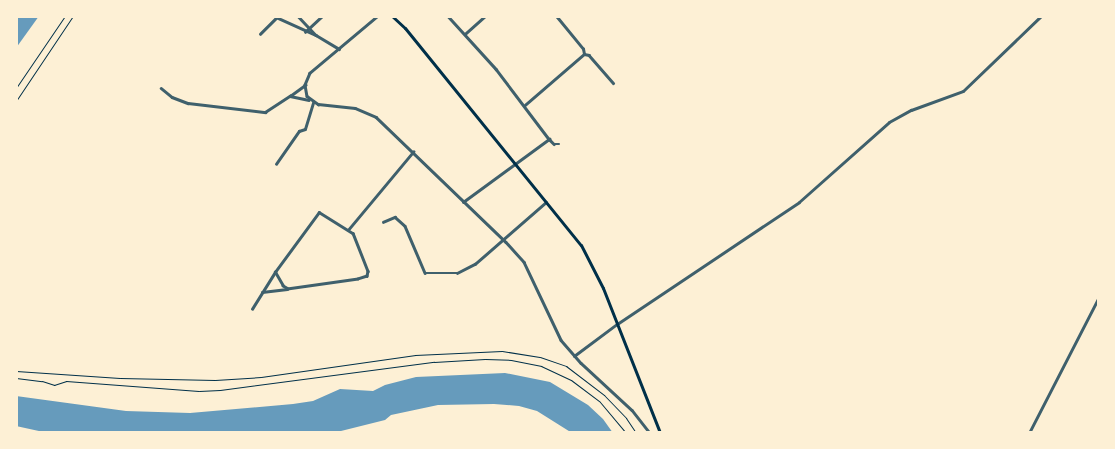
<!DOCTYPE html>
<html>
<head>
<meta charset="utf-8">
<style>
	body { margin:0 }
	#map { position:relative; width:1115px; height:449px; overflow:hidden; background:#fdf0d5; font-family:Commissioner,sans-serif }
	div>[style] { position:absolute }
	.water>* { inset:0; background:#669bbc }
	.path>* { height:1px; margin:-0.5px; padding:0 0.5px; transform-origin:0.5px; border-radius:0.5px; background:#003049 }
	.minor>* { height:2.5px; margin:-1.25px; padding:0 1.25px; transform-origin:1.25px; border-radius:1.25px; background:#3f606c }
	.tertiary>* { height:3px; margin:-1.5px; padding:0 1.5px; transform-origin:1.5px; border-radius:1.5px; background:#3f606c }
	.secondary>* { height:3px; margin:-1.5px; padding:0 1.5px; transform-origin:1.5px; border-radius:1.5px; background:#003049 }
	span { translate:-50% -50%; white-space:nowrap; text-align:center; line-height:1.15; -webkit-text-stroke:5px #fdf0d5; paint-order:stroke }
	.frame { position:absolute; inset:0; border:18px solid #fdf0d5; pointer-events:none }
</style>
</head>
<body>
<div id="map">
	<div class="water">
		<i style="clip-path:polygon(16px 16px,39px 16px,16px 48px)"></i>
		<i style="clip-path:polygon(505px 373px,550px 382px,588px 405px,603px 419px,613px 433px,572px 433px,537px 411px,519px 406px,494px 404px,438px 405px,391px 415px,385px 420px,333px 433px,48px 433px,16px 426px,16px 396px,126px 411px,190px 413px,293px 404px,313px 401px,340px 389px,373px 391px,385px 385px,416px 377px)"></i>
	</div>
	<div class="path">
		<i style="left:16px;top:88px;width:87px;rotate:-55.8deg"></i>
		<i style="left:16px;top:101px;width:102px;rotate:-56.2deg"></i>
		<i style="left:16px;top:371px;width:104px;rotate:3.9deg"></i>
		<i style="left:120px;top:378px;width:95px;rotate:1.2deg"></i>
		<i style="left:215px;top:380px;width:46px;rotate:-3.7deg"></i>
		<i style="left:261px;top:377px;width:156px;rotate:-8.1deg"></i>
		<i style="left:415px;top:355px;width:87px;rotate:-2.6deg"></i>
		<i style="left:502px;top:351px;width:38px;rotate:9deg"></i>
		<i style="left:540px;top:357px;width:28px;rotate:19deg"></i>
		<i style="left:566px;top:366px;width:48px;rotate:37.3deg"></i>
		<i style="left:604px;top:395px;width:32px;rotate:46deg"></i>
		<i style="left:626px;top:418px;width:18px;rotate:56deg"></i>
		<i style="left:16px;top:378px;width:26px;rotate:7deg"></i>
		<i style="left:42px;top:381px;width:13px;rotate:18deg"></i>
		<i style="left:54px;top:385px;width:13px;rotate:-18deg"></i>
		<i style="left:66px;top:381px;width:133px;rotate:4.3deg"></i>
		<i style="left:199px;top:391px;width:21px;rotate:-3deg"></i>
		<i style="left:220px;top:390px;width:216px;rotate:-7.5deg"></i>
		<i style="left:434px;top:362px;width:51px;rotate:-3.4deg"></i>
		<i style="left:485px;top:359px;width:26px;rotate:2deg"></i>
		<i style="left:511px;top:360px;width:31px;rotate:11deg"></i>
		<i style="left:541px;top:366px;width:33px;rotate:25deg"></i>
		<i style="left:571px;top:380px;width:36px;rotate:37deg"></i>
		<i style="left:600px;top:402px;width:40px;rotate:50deg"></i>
	</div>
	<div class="minor">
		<i style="left:298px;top:16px;width:25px;rotate:47deg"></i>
		<i style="left:378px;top:16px;width:89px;rotate:140deg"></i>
		<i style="left:310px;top:73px;width:13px;rotate:113deg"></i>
		<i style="left:305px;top:85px;width:11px;rotate:80deg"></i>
		<i style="left:307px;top:96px;width:14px;rotate:36deg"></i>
		<i style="left:318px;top:104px;width:37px;rotate:6deg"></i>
		<i style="left:355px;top:108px;width:23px;rotate:23deg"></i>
		<i style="left:376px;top:117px;width:180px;rotate:43.9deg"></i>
		<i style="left:506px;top:242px;width:27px;rotate:48deg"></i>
		<i style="left:524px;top:262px;width:86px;rotate:64.6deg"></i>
		<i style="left:561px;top:340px;width:30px;rotate:49deg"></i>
		<i style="left:581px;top:363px;width:69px;rotate:42.7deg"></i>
		<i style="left:632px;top:410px;width:29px;rotate:52deg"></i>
		<i style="left:448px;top:16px;width:72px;rotate:47.8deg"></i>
		<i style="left:496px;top:69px;width:88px;rotate:52.9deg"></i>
		<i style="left:549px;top:139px;width:7px;rotate:45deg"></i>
		<i style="left:554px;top:144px;width:5px"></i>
		<i style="left:278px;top:18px;width:42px;rotate:24.1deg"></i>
		<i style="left:316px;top:35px;width:27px;rotate:31deg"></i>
		<i style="left:305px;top:32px;width:23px;rotate:-43deg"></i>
		<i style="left:260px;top:34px;width:25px;rotate:-45deg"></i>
		<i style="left:465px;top:34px;width:27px;rotate:-42deg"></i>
		<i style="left:584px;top:54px;width:5px;rotate:11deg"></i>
		<i style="left:589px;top:55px;width:37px;rotate:49deg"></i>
		<i style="left:161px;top:88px;width:14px;rotate:39deg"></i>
		<i style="left:172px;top:97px;width:17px;rotate:21deg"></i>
		<i style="left:188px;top:103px;width:78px;rotate:6.7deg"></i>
		<i style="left:265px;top:112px;width:30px;rotate:-33deg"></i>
		<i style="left:290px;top:96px;width:19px;rotate:12deg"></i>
		<i style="left:290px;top:96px;width:19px;rotate:-36deg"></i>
		<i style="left:525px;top:105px;width:78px;rotate:-40.8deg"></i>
		<i style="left:584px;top:54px;width:5px;rotate:-101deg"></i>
		<i style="left:583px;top:49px;width:43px;rotate:-129.3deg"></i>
		<i style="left:276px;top:164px;width:40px;rotate:-55.1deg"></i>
		<i style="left:299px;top:131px;width:6px;rotate:-18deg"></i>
		<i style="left:305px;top:129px;width:28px;rotate:-73deg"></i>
		<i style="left:463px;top:202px;width:107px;rotate:-36.2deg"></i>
		<i style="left:383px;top:222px;width:13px;rotate:-23deg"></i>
		<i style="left:395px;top:217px;width:13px;rotate:42deg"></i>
		<i style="left:405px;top:226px;width:51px;rotate:66.9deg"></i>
		<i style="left:425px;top:273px;width:32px"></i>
		<i style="left:457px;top:273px;width:20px;rotate:-27deg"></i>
		<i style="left:475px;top:264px;width:94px;rotate:-41.1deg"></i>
		<i style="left:348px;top:230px;width:102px;rotate:-50.2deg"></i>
		<i style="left:262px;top:292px;width:25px;rotate:-7deg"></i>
		<i style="left:252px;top:309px;width:44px;rotate:-58.1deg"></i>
		<i style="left:275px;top:272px;width:74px;rotate:-53.7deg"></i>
		<i style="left:319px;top:212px;width:40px;rotate:32deg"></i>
		<i style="left:353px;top:233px;width:41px;rotate:68.5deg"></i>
		<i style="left:368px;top:271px;width:5px;rotate:101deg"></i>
		<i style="left:367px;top:276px;width:9px;rotate:162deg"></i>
		<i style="left:358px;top:279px;width:71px;rotate:171.9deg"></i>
		<i style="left:288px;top:289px;width:6px;rotate:-149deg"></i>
		<i style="left:283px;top:286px;width:16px;rotate:-120deg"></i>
		<i style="left:574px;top:356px;width:54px;rotate:-36.7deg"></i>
		<i style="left:1029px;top:433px;width:153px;rotate:-62.8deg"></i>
	</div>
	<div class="tertiary">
		<i style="left:617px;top:324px;width:219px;rotate:-33.8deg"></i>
		<i style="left:799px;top:202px;width:120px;rotate:-41.6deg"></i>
		<i style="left:889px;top:122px;width:25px;rotate:-29deg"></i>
		<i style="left:911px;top:110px;width:55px;rotate:-20.1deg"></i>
		<i style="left:963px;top:91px;width:108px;rotate:-43.9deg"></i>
	</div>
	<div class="secondary">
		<i style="left:383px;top:16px;width:6px"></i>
		<i style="left:392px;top:16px;width:18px;rotate:43deg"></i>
		<i style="left:405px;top:28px;width:279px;rotate:51deg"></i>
		<i style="left:581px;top:245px;width:48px;rotate:62.9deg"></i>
		<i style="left:603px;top:288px;width:156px;rotate:68.5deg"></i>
	</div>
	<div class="frame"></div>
</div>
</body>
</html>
